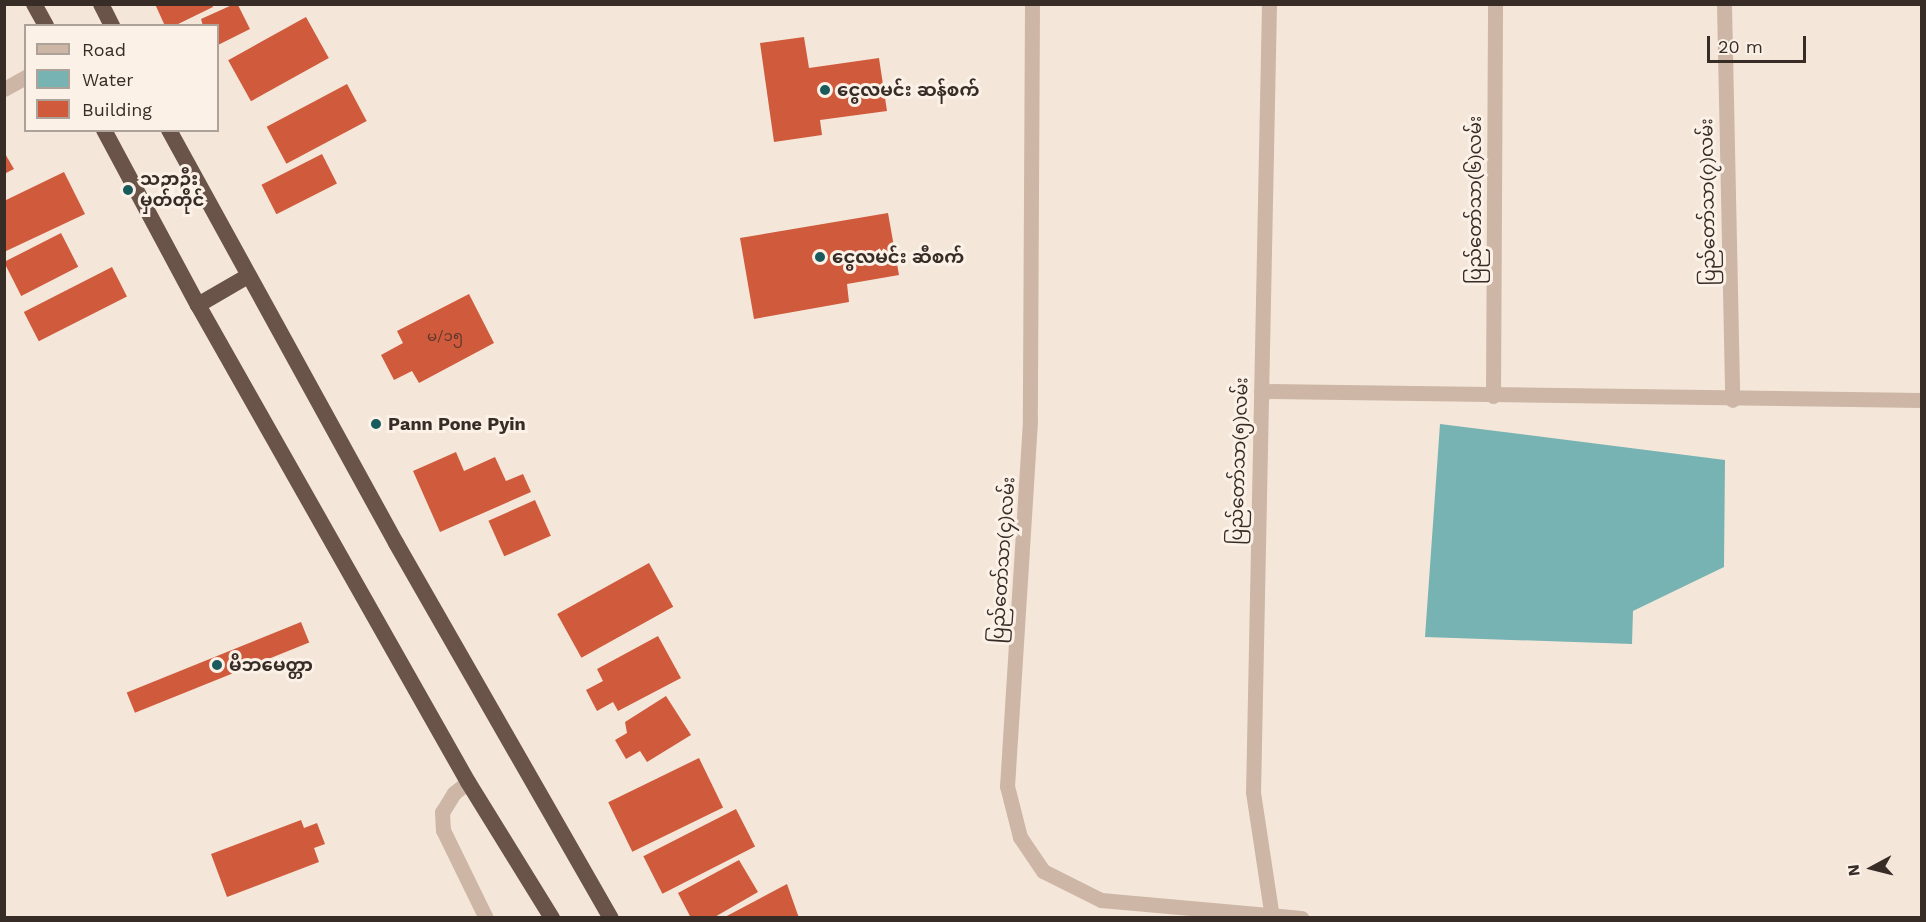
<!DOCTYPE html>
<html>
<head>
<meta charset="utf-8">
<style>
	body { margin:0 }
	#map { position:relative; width:1926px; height:922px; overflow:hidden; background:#f4e7da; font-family:"Work Sans","Noto Sans Myanmar",sans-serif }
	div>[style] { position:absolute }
	.water>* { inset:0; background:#77b3b3 }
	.building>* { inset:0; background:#d05a3c; transform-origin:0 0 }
	.minor>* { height:15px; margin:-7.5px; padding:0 7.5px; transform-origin:7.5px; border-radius:7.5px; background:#cdb6a5 }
	.trunk>* { height:16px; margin:-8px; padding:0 8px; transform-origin:8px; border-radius:8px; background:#6a544a }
	.dots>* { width:16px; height:16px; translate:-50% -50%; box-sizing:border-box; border:3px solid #fbf1e7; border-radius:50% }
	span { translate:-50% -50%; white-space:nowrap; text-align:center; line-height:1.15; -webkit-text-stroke:6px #fbf1e7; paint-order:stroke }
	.number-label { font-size:15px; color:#5e382c }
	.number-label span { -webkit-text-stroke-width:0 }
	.poi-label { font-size:18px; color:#382c27; font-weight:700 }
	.left { translate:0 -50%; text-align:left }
	.street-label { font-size:18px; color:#382c27 }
	.frame { position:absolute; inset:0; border:6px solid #382c27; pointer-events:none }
	.legend { position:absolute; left:24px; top:24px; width:195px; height:108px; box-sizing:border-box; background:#fbf1e7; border:2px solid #ada29a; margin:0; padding:8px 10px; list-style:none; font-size:18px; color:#382c27 }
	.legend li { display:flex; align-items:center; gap:12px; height:30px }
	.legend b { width:30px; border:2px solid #ada29a }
	.north { position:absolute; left:1842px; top:838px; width:60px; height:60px; -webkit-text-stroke:4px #fbf1e7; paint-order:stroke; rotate:263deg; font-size:16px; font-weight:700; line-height:24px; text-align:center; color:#382c27 }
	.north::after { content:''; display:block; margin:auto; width:21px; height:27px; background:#382c27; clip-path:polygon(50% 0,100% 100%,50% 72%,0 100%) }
	.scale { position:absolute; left:1707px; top:36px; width:99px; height:27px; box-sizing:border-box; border:3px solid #382c27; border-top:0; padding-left:8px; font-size:18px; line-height:21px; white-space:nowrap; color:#382c27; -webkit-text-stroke:4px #fbf1e7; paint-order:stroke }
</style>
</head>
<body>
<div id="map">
	<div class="water">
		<i style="clip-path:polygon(1440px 424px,1725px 460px,1724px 567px,1633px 611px,1632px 644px,1425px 637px)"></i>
	</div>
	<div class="building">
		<i style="clip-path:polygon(155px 4px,212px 4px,213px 7px,174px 26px,165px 26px)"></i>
		<i style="clip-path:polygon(232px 5px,238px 5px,250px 29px,218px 45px,218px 26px,203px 26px,201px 19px)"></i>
		<i style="left:306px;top:17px;width:47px;height:89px;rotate:61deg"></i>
		<i style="clip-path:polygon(804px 37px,809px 68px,879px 58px,887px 111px,820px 120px,822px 135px,774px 142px,760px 43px)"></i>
		<i style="left:347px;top:84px;width:42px;height:91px;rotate:62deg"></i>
		<i style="clip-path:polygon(4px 152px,14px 169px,4px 174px)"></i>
		<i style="left:322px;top:154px;width:33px;height:68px;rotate:63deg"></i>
		<i style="clip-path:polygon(64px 172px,85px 214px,4px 252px,4px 201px)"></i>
		<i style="clip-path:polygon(888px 213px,899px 275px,847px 284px,849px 302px,754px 319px,740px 238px)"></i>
		<i style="left:61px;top:233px;width:38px;height:64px;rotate:63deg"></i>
		<i style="left:112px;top:267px;width:33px;height:99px;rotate:63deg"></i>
		<i style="clip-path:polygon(469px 294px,494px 343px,419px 383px,412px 371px,394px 380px,381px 355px,403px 343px,397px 331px)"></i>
		<i style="clip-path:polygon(456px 452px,464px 471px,495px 457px,506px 481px,523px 474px,531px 492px,440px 532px,413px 471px)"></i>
		<i style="left:535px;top:500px;width:39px;height:51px;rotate:66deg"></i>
		<i style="left:649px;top:563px;width:50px;height:105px;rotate:61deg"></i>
		<i style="left:301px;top:622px;width:22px;height:188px;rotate:68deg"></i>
		<i style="clip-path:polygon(658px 636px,681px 678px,618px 711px,613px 702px,597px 711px,586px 690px,603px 681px,597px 669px)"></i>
		<i style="clip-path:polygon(666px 696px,691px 735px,647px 762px,640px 751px,626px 759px,615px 740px,627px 733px,625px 722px)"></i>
		<i style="left:699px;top:758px;width:55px;height:101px;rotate:64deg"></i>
		<i style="left:736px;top:809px;width:42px;height:104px;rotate:63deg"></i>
		<i style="clip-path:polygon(301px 820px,304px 828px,317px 823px,325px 844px,314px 848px,319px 862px,227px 897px,211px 854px)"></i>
		<i style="clip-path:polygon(739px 860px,758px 892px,713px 918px,691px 918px,678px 893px)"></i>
		<i style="clip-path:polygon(787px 884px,799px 918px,723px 918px)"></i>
	</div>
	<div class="minor">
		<i style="left:1032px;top:4px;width:417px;rotate:90.3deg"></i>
		<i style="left:1030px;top:421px;width:366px;rotate:93.6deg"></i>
		<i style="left:1007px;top:786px;width:53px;rotate:75.7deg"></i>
		<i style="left:1020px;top:837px;width:41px;rotate:55.9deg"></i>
		<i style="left:1043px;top:871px;width:65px;rotate:26.6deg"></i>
		<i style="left:1101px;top:900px;width:201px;rotate:5.1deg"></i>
		<i style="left:1269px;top:4px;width:788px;rotate:91.16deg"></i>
		<i style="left:1253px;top:792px;width:126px;rotate:81.4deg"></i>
		<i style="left:1724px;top:4px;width:396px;rotate:88.8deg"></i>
		<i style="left:4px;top:89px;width:25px;rotate:-29deg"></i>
		<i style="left:1261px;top:391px;width:661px;rotate:0.78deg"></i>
		<i style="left:1493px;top:396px;width:392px;rotate:-89.7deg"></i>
		<i style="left:468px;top:782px;width:18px;rotate:142deg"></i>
		<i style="left:454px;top:793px;width:22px;rotate:122deg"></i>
		<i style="left:442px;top:812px;width:18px;rotate:87deg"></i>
		<i style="left:443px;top:830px;width:98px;rotate:64deg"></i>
	</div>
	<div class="trunk">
		<i style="left:34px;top:4px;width:25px;rotate:61deg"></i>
		<i style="left:101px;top:4px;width:25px;rotate:63deg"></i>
		<i style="left:104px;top:130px;width:199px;rotate:61.8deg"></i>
		<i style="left:198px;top:305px;width:548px;rotate:60.49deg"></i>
		<i style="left:468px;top:782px;width:160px;rotate:58.3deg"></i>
		<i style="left:169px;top:130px;width:471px;rotate:61.2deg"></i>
		<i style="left:396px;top:543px;width:432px;rotate:60.2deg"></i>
		<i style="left:198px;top:305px;width:58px;rotate:-30.1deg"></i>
	</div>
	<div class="dots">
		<i style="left:825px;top:90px;background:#195b5d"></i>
		<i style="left:128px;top:190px;background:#195b5d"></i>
		<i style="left:820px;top:257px;background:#195b5d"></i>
		<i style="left:376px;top:424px;background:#195b5d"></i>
		<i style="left:217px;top:665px;background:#195b5d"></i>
	</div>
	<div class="number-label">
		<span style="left:445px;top:337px">မ/၁၅</span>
	</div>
	<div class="poi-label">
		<span class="left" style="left:837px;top:90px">ငွေလမင်း ဆန်စက်</span>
		<span class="left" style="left:140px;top:190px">သဉ္ဇာဦး<br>မှတ်တိုင်</span>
		<span class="left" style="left:832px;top:257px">ငွေလမင်း ဆီစက်</span>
		<span class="left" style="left:388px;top:424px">Pann Pone Pyin</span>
		<span class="left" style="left:229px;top:665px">မိဘမေတ္တာ</span>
	</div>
	<div class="street-label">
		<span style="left:1475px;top:200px;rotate:-90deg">ပြည်တော်သာ(၆)လမ်း</span>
		<span style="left:1708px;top:202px;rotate:-91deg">ပြည်တော်သာ(၇)လမ်း</span>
		<span style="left:1239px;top:461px;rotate:-88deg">ပြည်တော်သာ(၅)လမ်း</span>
		<span style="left:1003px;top:560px;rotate:-86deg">ပြည်တော်သာ(၄)လမ်း</span>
	</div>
	<div class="frame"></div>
	<ul class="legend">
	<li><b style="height:8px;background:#cdb6a5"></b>Road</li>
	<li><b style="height:16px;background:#77b3b3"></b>Water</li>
	<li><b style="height:16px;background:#d05a3c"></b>Building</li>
	</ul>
	<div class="north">N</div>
	<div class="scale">20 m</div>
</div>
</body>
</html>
